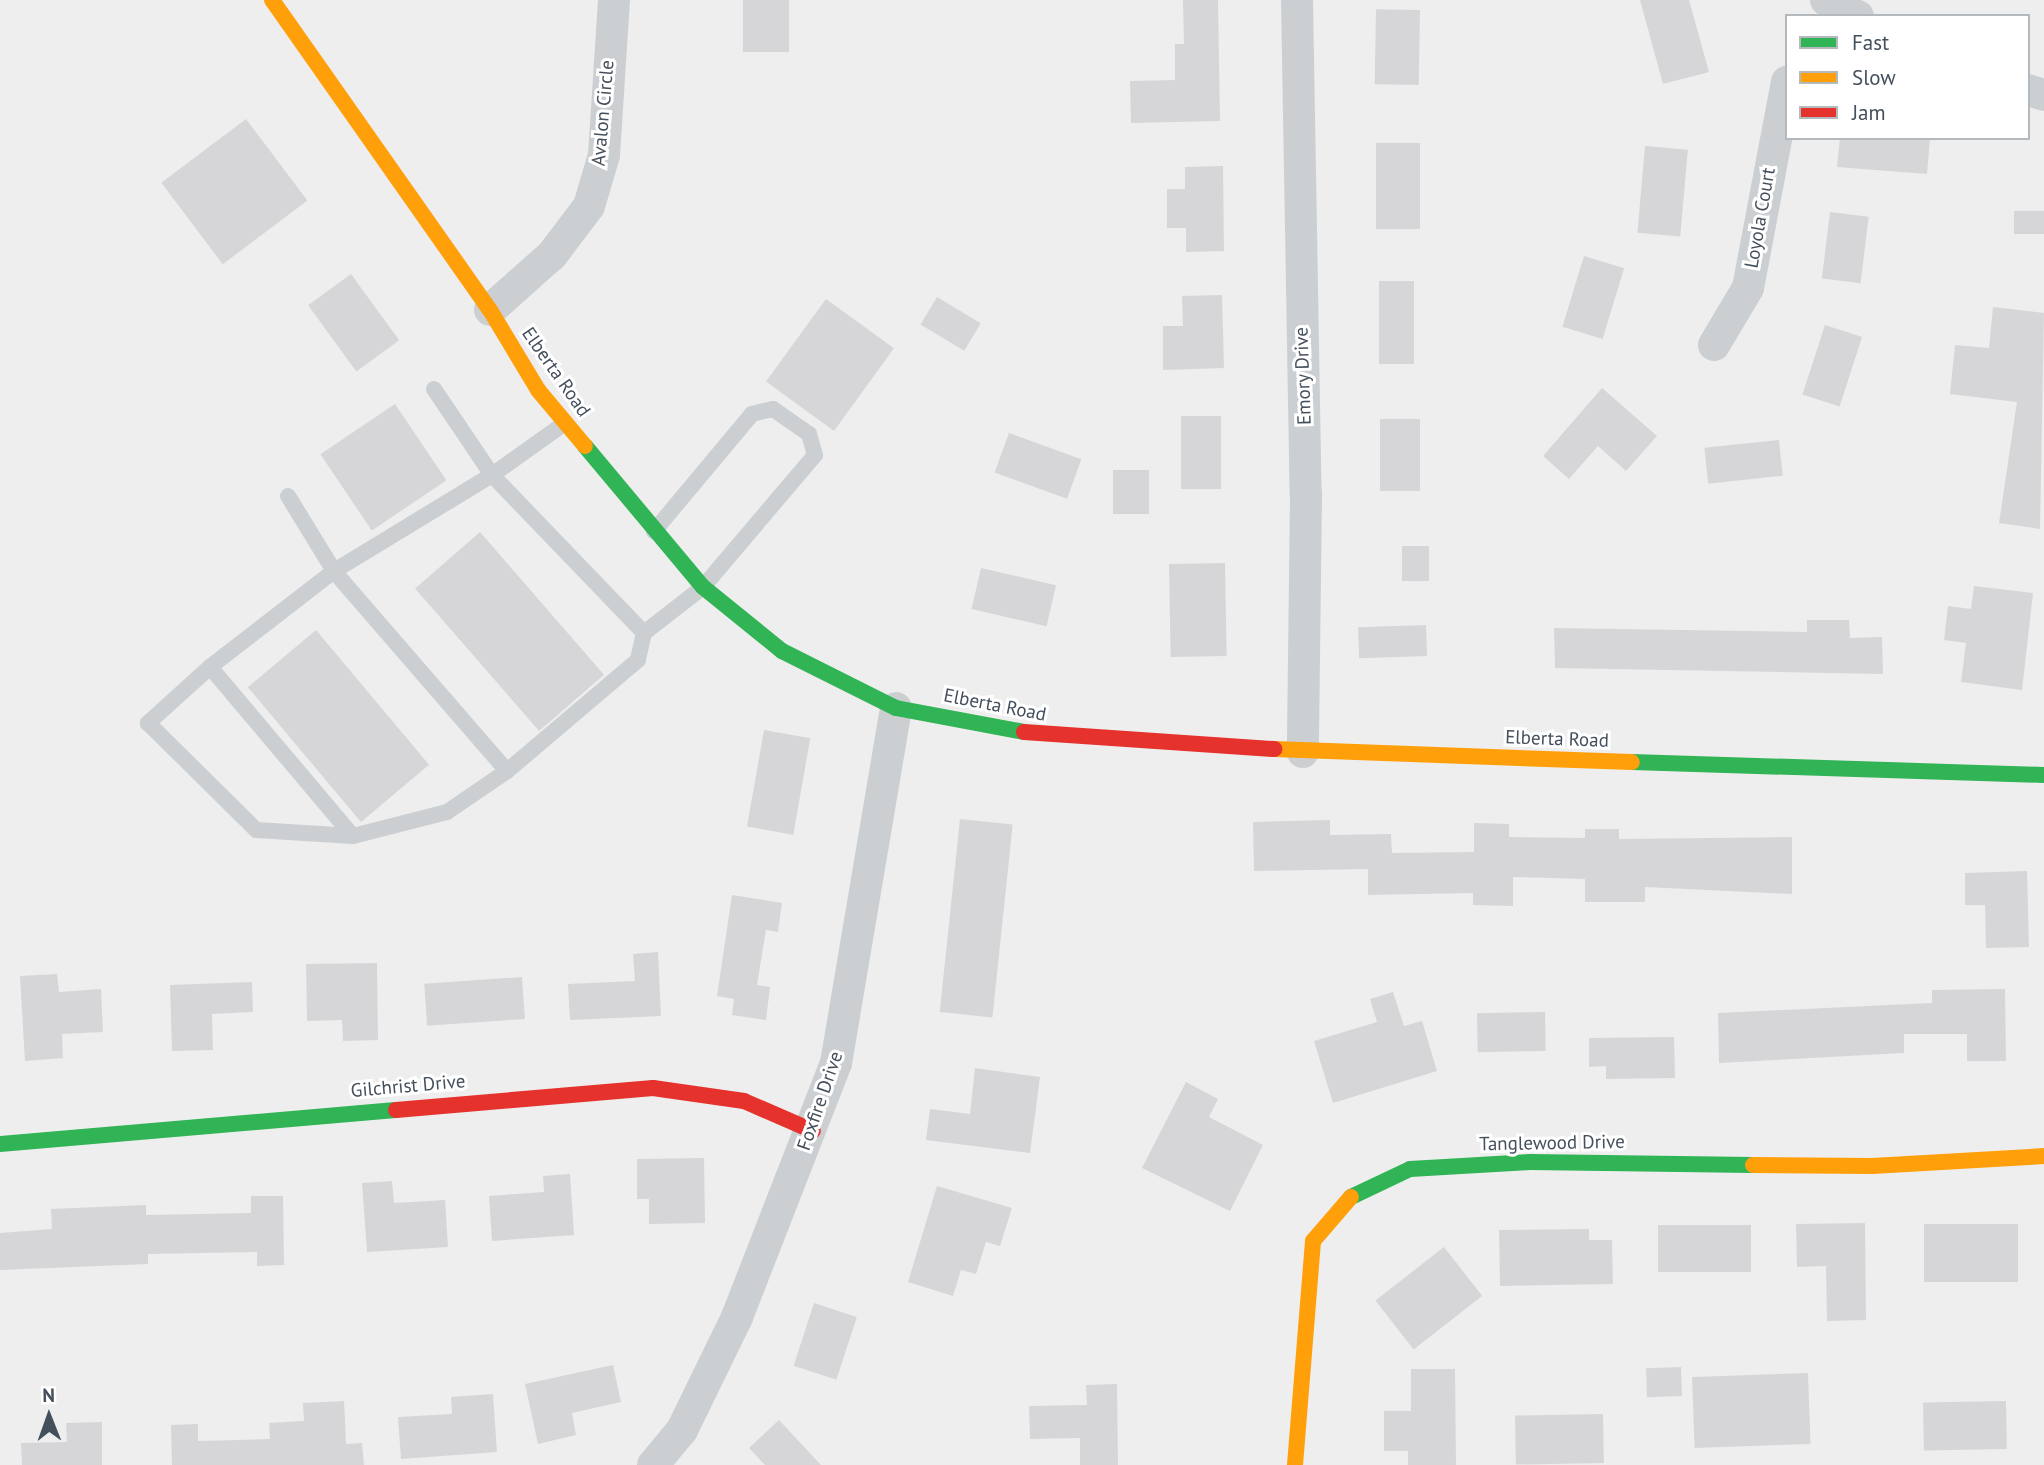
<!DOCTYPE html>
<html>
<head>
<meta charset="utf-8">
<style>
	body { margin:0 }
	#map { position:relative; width:2044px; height:1465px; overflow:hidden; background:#efeeee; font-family:"PT Sans",sans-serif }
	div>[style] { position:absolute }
	.building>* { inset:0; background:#d6d6d9; transform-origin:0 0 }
	.lane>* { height:16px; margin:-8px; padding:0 8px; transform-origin:8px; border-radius:8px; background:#cccfd2 }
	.street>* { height:32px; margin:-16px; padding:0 16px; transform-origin:16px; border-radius:16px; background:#cccfd2 }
	.fast>* { height:16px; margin:-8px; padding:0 8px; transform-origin:8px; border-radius:8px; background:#30b455 }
	.slow>* { height:16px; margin:-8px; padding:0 8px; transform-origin:8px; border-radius:8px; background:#ff9f0a }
	.jam>* { height:16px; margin:-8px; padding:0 8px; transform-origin:8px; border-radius:8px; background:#e5322d }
	span { translate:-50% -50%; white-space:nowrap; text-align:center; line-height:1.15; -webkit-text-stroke:6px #fff; paint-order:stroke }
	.street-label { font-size:19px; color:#444f5c }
	.legend { position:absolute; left:1785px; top:14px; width:245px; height:126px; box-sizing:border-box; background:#fff; border:2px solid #b4b9be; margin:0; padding:9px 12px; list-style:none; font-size:21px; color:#444f5c }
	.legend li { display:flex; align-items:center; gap:14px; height:35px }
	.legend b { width:35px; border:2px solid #b4b9be }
	.north { position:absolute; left:14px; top:1381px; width:70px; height:70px; -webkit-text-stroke:5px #fff; paint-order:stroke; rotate:359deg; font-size:19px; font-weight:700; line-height:28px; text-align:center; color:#444f5c }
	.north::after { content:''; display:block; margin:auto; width:24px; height:32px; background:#444f5c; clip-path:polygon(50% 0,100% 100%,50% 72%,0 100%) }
</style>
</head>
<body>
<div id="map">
	<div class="building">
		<i style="left:743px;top:0;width:46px;height:52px"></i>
		<i style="clip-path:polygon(1183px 0,1218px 0,1220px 121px,1131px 123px,1130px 81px,1175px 80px,1175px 44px,1184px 44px)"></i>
		<i style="clip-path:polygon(1640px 0,1689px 0,1709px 72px,1663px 84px)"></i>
		<i style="left:1420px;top:10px;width:75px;height:44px;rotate:91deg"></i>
		<i style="left:246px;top:119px;width:102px;height:106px;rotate:53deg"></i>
		<i style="clip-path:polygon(1840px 138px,1930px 138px,1927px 174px,1837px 167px)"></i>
		<i style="left:1376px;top:143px;width:44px;height:86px"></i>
		<i style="left:1645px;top:146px;width:43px;height:87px;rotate:5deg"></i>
		<i style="clip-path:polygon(1223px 166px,1224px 251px,1186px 252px,1186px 228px,1167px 228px,1167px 189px,1185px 189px,1185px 167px)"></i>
		<i style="left:2014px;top:211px;width:30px;height:23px"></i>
		<i style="left:1830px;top:212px;width:39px;height:67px;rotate:7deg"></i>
		<i style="left:1584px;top:256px;width:42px;height:74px;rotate:17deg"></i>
		<i style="left:351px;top:274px;width:82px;height:53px;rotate:54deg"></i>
		<i style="left:1379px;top:281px;width:35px;height:83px"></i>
		<i style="clip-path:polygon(1222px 295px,1224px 368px,1163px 370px,1163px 326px,1183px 326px,1182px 296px)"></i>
		<i style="left:937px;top:297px;width:51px;height:32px;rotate:31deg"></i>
		<i style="left:826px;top:299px;width:84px;height:102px;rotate:36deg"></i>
		<i style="clip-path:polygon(1993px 307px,2044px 313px,2040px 529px,1999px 523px,2017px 402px,1950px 394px,1955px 345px,1989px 348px)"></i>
		<i style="left:1825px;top:325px;width:39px;height:73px;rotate:18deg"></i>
		<i style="clip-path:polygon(1602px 388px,1657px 436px,1626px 471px,1598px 446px,1569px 479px,1543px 456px)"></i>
		<i style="left:395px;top:404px;width:92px;height:90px;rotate:56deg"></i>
		<i style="left:1181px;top:416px;width:40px;height:73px"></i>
		<i style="left:1380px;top:419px;width:40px;height:72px"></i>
		<i style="left:1009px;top:433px;width:77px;height:42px;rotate:20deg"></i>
		<i style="left:1779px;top:440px;width:36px;height:75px;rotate:84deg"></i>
		<i style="left:1113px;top:470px;width:36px;height:44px"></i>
		<i style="left:480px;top:532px;width:189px;height:86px;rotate:49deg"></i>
		<i style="left:1402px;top:546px;width:27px;height:35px"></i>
		<i style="left:1225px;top:563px;width:93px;height:56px;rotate:89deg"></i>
		<i style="left:981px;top:568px;width:77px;height:42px;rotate:13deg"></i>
		<i style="clip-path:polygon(1974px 586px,2033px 593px,2022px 690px,1961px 682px,1966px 643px,1944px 640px,1948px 606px,1971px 609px)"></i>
		<i style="clip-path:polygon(1807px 620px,1849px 620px,1850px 638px,1882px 637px,1883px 674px,1555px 668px,1554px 628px,1807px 632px)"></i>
		<i style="left:1426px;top:625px;width:31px;height:68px;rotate:88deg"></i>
		<i style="left:316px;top:630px;width:176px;height:89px;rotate:50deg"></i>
		<i style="left:764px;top:730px;width:47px;height:98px;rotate:10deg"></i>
		<i style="left:960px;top:819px;width:53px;height:194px;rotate:6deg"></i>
		<i style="clip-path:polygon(1330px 820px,1330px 835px,1391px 834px,1392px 853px,1474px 852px,1474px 823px,1509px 824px,1509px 837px,1585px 838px,1585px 829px,1619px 829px,1619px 839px,1792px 837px,1792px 894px,1645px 887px,1645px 902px,1585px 902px,1585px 879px,1513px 877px,1513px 906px,1473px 905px,1473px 893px,1368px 895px,1368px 869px,1254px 871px,1253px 822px)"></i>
		<i style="clip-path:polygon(2027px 871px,2029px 947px,1986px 948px,1985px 905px,1965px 905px,1965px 873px)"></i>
		<i style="clip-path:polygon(732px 895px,782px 903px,778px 932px,766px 930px,757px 985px,770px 987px,766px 1020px,732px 1015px,734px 999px,717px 996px)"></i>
		<i style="clip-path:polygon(658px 952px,661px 1016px,570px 1020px,568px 984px,635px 981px,633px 954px)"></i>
		<i style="clip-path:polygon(377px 963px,378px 1040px,343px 1041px,342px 1020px,307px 1021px,306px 964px)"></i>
		<i style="clip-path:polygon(57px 974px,59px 992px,101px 989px,103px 1032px,62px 1034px,63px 1058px,25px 1061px,20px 976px)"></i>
		<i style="left:522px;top:977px;width:42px;height:98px;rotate:86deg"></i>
		<i style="clip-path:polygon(252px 982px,253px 1012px,212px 1014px,213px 1050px,172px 1051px,170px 985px)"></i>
		<i style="clip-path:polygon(2005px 989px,2006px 1061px,1967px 1061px,1967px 1034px,1904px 1034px,1904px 1053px,1719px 1063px,1718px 1013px,1932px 1003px,1932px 990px)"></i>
		<i style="clip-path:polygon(1393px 992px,1404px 1026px,1422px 1021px,1437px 1071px,1333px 1103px,1314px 1041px,1377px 1022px,1370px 999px)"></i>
		<i style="left:1545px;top:1012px;width:39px;height:68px;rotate:89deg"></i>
		<i style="clip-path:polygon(1674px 1037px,1675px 1078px,1606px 1079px,1606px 1066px,1589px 1067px,1589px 1038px)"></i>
		<i style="clip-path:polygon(975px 1068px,1040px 1077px,1030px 1153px,926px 1140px,930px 1109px,970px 1114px)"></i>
		<i style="clip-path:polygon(1186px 1082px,1218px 1099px,1209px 1117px,1263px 1145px,1230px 1211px,1142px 1168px)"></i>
		<i style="clip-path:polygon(704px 1158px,705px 1223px,649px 1224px,649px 1199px,637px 1199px,637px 1159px)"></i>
		<i style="clip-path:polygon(570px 1174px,574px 1235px,492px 1241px,489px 1196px,544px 1192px,543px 1176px)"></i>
		<i style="clip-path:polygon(392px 1181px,394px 1203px,445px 1200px,448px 1247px,367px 1252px,362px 1183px)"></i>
		<i style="clip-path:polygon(937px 1186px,1012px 1208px,1000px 1246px,986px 1242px,976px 1274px,961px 1270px,953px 1296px,908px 1282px)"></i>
		<i style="clip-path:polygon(251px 1196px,283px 1196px,284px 1265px,257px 1266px,257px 1252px,148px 1254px,148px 1264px,0 1270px,0 1233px,52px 1229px,51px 1209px,146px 1205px,146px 1215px,251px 1213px)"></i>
		<i style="clip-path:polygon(1865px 1223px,1866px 1320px,1827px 1321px,1826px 1266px,1797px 1267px,1796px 1224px)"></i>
		<i style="left:1924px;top:1224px;width:94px;height:58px"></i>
		<i style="left:1751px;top:1225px;width:47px;height:93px;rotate:90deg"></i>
		<i style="clip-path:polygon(1589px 1229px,1589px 1240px,1612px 1240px,1613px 1284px,1500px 1286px,1499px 1230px)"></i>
		<i style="left:1444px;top:1247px;width:62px;height:87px;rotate:52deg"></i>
		<i style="left:814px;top:1303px;width:45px;height:66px;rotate:18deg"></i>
		<i style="clip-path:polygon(613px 1365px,621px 1402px,572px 1413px,576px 1435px,538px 1444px,525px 1384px)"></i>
		<i style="left:1681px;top:1367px;width:29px;height:35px;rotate:88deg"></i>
		<i style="clip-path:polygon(1411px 1369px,1455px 1369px,1456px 1465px,1408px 1465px,1408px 1451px,1384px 1451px,1384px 1411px,1411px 1411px)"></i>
		<i style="left:1808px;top:1373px;width:71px;height:116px;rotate:88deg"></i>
		<i style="clip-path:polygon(1117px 1384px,1118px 1465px,1080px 1465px,1080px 1438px,1030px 1439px,1029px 1406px,1087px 1405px,1086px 1385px)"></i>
		<i style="clip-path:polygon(493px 1394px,497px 1452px,401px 1459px,398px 1417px,452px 1414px,451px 1397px)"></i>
		<i style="clip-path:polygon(344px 1401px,346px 1444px,362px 1443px,364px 1465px,172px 1465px,171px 1425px,198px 1424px,198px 1441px,270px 1439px,269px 1423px,304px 1421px,303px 1403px)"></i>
		<i style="left:2006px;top:1401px;width:48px;height:83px;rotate:89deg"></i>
		<i style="left:1603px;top:1414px;width:49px;height:88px;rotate:89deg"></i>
		<i style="clip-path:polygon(779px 1420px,821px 1465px,765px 1465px,749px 1448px)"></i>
		<i style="clip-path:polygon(102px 1422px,102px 1465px,22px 1465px,21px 1443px,67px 1442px,66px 1423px)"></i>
	</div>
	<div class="lane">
		<i style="left:434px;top:389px;width:104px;rotate:56deg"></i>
		<i style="left:492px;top:475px;width:219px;rotate:46.1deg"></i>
		<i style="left:644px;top:633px;width:28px;rotate:103deg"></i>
		<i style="left:638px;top:660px;width:172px;rotate:139.7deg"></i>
		<i style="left:507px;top:771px;width:264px;rotate:-130.9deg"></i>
		<i style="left:334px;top:571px;width:185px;rotate:-31.3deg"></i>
		<i style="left:492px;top:475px;width:90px;rotate:-35.5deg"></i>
		<i style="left:288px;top:496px;width:88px;rotate:58.5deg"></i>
		<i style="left:334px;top:571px;width:157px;rotate:142.3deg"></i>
		<i style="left:210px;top:667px;width:221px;rotate:49.8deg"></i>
		<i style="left:353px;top:836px;width:97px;rotate:-14.3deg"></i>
		<i style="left:447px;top:812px;width:73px;rotate:-34.3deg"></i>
		<i style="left:644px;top:633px;width:75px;rotate:-37.9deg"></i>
		<i style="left:703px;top:587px;width:173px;rotate:-49.7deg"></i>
		<i style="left:815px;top:455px;width:22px;rotate:-106deg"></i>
		<i style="left:809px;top:434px;width:44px;rotate:-145.2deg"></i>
		<i style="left:773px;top:409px;width:22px;rotate:167deg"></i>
		<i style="left:752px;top:414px;width:153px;rotate:129.9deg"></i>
		<i style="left:210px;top:667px;width:84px;rotate:137.9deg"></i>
		<i style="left:148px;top:723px;width:152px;rotate:44.7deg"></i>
		<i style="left:256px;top:830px;width:97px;rotate:3.5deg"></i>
	</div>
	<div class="street">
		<i style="left:1297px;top:0;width:494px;rotate:89deg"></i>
		<i style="left:1306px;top:494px;width:258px;rotate:90.7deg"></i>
		<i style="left:1826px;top:0;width:36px;rotate:27deg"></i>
		<i style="left:2028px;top:90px;width:17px;rotate:17deg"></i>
		<i style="left:490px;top:310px;width:83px;rotate:-41.6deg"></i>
		<i style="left:552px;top:255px;width:61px;rotate:-52.9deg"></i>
		<i style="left:589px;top:206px;width:53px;rotate:-73.6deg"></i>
		<i style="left:604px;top:155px;width:155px;rotate:-86.3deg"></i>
		<i style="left:1714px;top:345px;width:66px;rotate:-59.2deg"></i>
		<i style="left:1748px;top:288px;width:210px;rotate:-79.3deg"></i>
		<i style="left:653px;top:1465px;width:45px;rotate:-50.4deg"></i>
		<i style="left:682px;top:1430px;width:126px;rotate:-64deg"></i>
		<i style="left:737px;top:1317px;width:273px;rotate:-68.7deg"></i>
		<i style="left:836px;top:1063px;width:360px;rotate:-80.4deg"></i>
	</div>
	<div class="fast">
		<i style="left:585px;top:446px;width:184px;rotate:50.1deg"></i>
		<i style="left:703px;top:587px;width:102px;rotate:39deg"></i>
		<i style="left:782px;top:651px;width:127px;rotate:26.6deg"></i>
		<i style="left:896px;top:708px;width:130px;rotate:10.6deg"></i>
		<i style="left:1632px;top:762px;width:412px;rotate:1.8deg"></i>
		<i style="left:0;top:1144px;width:397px;rotate:-4.9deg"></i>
		<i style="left:1351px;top:1197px;width:65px;rotate:-25.4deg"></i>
		<i style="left:1410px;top:1169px;width:120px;rotate:-3.3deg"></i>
		<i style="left:1530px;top:1162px;width:223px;rotate:0.8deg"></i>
	</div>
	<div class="slow">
		<i style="left:272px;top:0;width:379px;rotate:54.9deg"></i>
		<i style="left:490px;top:310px;width:93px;rotate:59deg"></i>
		<i style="left:538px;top:390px;width:73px;rotate:50deg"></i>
		<i style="left:1274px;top:749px;width:358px;rotate:2.1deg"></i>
		<i style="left:1753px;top:1165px;width:119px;rotate:0.5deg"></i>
		<i style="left:1872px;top:1166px;width:172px;rotate:-3.3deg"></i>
		<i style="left:1295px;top:1465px;width:225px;rotate:-85.4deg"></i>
		<i style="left:1313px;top:1241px;width:58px;rotate:-49.2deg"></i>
	</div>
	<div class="jam">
		<i style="left:1024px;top:732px;width:251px;rotate:3.9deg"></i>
		<i style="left:396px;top:1110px;width:258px;rotate:-4.9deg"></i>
		<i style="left:653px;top:1088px;width:92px;rotate:8.1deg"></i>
		<i style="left:744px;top:1101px;width:75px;rotate:23.5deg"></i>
	</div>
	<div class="street-label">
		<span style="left:603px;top:113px;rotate:-85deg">Avalon Circle</span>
		<span style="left:1760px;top:218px;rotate:-80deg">Loyola Court</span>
		<span style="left:556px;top:372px;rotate:55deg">Elberta Road</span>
		<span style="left:1303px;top:376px;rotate:-92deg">Emory Drive</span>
		<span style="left:995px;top:705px;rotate:11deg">Elberta Road</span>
		<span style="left:1557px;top:739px;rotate:2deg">Elberta Road</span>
		<span style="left:408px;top:1086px;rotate:-5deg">Gilchrist Drive</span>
		<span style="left:820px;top:1101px;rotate:-71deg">Foxfire Drive</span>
		<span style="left:1552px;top:1143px;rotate:-1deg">Tanglewood Drive</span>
	</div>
	<ul class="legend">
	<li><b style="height:9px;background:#30b455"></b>Fast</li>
	<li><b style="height:9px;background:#ff9f0a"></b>Slow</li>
	<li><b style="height:9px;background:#e5322d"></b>Jam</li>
	</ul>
	<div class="north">N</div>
</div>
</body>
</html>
